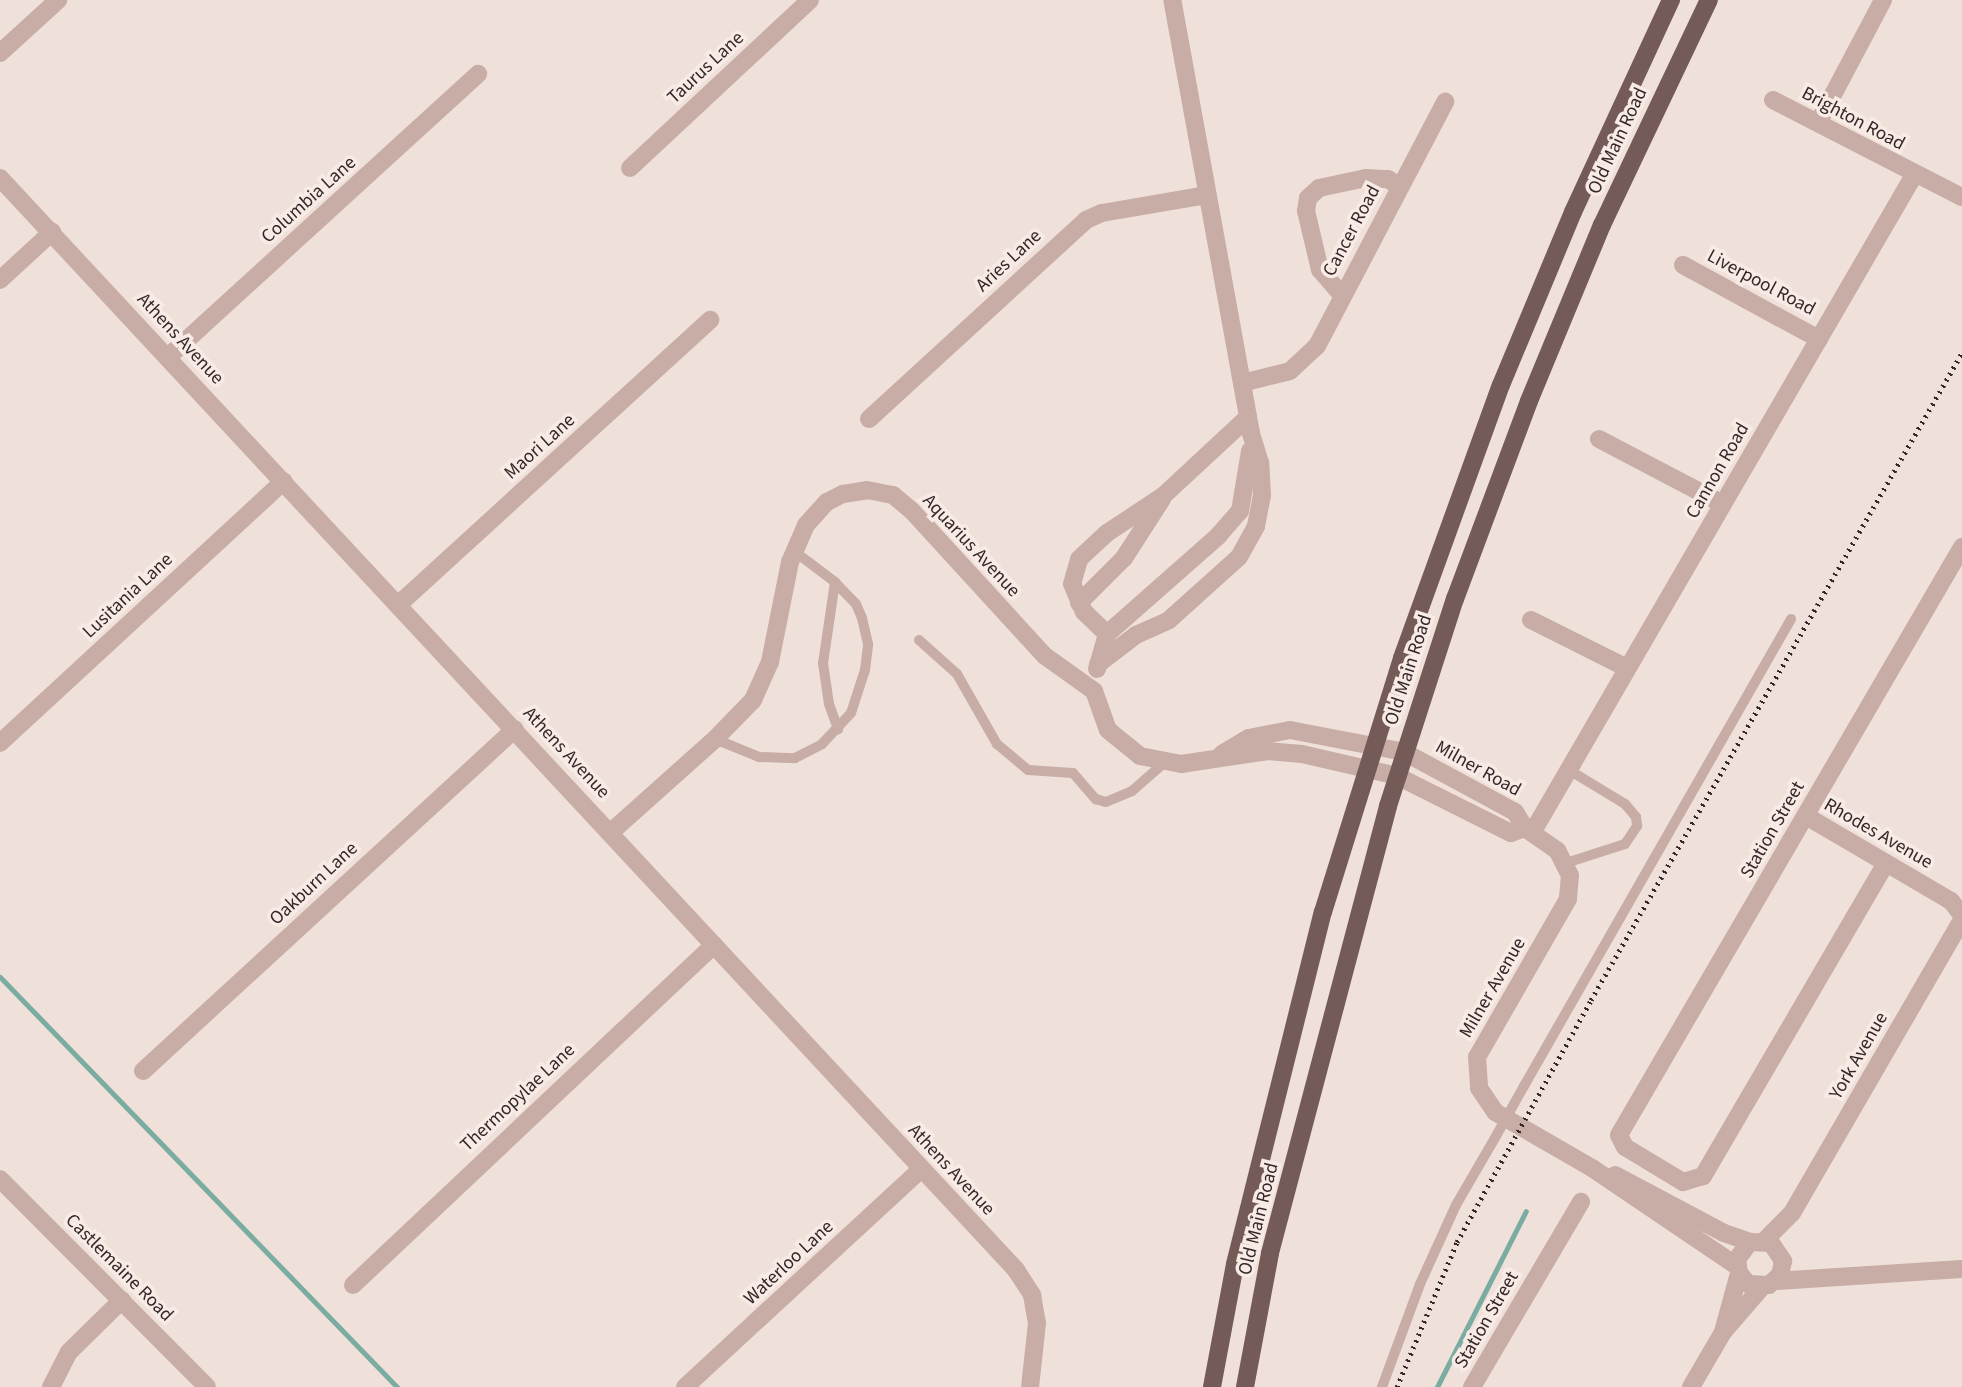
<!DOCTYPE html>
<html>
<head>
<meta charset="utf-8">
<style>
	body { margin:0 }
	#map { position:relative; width:1962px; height:1387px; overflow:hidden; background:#f0e0da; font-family:"Source Sans 3",sans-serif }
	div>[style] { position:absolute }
	.stream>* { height:5px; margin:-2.5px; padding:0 2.5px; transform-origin:2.5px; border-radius:2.5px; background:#7aaca1 }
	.service>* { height:10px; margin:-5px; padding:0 5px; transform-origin:5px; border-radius:5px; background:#c7ada6 }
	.minor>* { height:18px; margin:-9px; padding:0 9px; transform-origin:9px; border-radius:9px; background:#c7ada6 }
	.primary>* { height:18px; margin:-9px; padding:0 9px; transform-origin:9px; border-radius:9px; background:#755b58 }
	.rail>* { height:5px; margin-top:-2.5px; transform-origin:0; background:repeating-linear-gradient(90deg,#342727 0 2px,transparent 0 7px) }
	.service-bridge>* { height:10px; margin:-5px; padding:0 5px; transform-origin:5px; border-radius:5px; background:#c7ada6 }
	span { translate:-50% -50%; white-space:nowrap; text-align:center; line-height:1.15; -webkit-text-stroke:7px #f8ebe6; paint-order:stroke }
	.street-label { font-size:19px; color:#342727 }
</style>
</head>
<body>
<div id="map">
	<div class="stream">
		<i style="left:0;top:977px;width:571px;rotate:45.92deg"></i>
		<i style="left:1437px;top:1387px;width:197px;rotate:-63.2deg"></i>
	</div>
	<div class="service">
		<i style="left:835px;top:582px;width:82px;rotate:98.4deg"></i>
		<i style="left:823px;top:663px;width:41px;rotate:81.7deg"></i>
		<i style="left:829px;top:704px;width:27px;rotate:70deg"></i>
		<i style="left:919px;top:640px;width:51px;rotate:41.8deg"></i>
		<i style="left:957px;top:674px;width:81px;rotate:60.3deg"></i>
		<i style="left:997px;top:744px;width:40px;rotate:40deg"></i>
		<i style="left:1028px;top:770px;width:45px;rotate:3.8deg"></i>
		<i style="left:1073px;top:773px;width:35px;rotate:49deg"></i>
		<i style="left:1096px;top:799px;width:10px;rotate:17deg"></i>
		<i style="left:1106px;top:802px;width:28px;rotate:-23deg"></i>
		<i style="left:1132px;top:791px;width:43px;rotate:-41.2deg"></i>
		<i style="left:715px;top:739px;width:48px;rotate:22.2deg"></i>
		<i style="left:759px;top:757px;width:36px;rotate:2deg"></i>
		<i style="left:795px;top:758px;width:30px;rotate:-27deg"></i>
		<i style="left:822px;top:744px;width:42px;rotate:-46.9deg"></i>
		<i style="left:851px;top:713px;width:45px;rotate:-72deg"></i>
		<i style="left:865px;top:670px;width:26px;rotate:-83deg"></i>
		<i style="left:868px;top:644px;width:27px;rotate:-103deg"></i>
		<i style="left:862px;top:618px;width:15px;rotate:-113deg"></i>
		<i style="left:856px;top:604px;width:30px;rotate:-134deg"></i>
		<i style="left:835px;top:582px;width:51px;rotate:-142.9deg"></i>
		<i style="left:1566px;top:863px;width:62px;rotate:-17.9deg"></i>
		<i style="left:1625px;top:844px;width:22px;rotate:-56deg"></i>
		<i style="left:1637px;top:826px;width:9px;rotate:-96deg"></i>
		<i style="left:1636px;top:817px;width:17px;rotate:-130deg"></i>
		<i style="left:1625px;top:804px;width:66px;rotate:-148.7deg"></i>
		<i style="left:1524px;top:1086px;width:538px;rotate:-60.24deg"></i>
		<i style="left:1382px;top:1387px;width:110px;rotate:-69.7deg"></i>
		<i style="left:1420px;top:1284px;width:87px;rotate:-65.5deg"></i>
		<i style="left:1456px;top:1205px;width:78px;rotate:-59.8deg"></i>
	</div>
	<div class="minor">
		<i style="left:0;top:53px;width:79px;rotate:-42.4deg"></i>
		<i style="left:1773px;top:100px;width:212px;rotate:27.2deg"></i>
		<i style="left:1818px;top:123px;width:139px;rotate:-62.1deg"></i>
		<i style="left:630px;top:168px;width:246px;rotate:-43deg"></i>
		<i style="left:0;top:178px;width:1492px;rotate:47.06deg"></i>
		<i style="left:1016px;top:1270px;width:30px;rotate:57deg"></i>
		<i style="left:1032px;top:1295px;width:28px;rotate:80deg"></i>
		<i style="left:1037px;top:1323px;width:64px;rotate:96.2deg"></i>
		<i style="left:1683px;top:265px;width:155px;rotate:28.6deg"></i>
		<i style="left:0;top:280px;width:71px;rotate:-42.7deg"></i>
		<i style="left:1342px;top:295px;width:33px;rotate:-131deg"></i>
		<i style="left:1320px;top:270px;width:61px;rotate:-103.3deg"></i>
		<i style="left:1306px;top:211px;width:13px;rotate:-81deg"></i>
		<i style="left:1308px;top:198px;width:15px;rotate:-42deg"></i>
		<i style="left:1319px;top:188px;width:48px;rotate:-12deg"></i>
		<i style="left:1366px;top:178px;width:22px;rotate:3deg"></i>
		<i style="left:1388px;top:179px;width:14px;rotate:34deg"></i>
		<i style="left:168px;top:357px;width:420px;rotate:-42.4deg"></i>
		<i style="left:1242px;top:383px;width:49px;rotate:-14deg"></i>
		<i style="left:1290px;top:371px;width:37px;rotate:-43deg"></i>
		<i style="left:1317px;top:346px;width:276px;rotate:-62.3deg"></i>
		<i style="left:869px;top:419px;width:294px;rotate:-42.5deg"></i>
		<i style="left:1086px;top:220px;width:17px;rotate:-24deg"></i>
		<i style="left:1102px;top:213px;width:107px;rotate:-9.7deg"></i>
		<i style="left:1599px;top:439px;width:140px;rotate:27.7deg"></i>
		<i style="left:1079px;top:603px;width:64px;rotate:-45deg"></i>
		<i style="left:1124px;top:558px;width:70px;rotate:-57.2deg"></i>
		<i style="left:398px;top:605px;width:423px;rotate:-42.4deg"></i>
		<i style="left:1531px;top:620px;width:107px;rotate:26.6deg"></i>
		<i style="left:1107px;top:634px;width:32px;rotate:-136deg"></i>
		<i style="left:1084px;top:612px;width:30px;rotate:-113deg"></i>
		<i style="left:1072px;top:584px;width:26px;rotate:-74deg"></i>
		<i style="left:1079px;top:559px;width:38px;rotate:-43deg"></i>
		<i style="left:1107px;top:533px;width:67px;rotate:-33.5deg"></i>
		<i style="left:1163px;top:496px;width:116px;rotate:-42.9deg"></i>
		<i style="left:1098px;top:664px;width:48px;rotate:-37.3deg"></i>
		<i style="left:1136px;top:635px;width:36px;rotate:-24deg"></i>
		<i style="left:1169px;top:620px;width:94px;rotate:-42deg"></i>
		<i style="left:1239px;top:557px;width:35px;rotate:-61deg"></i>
		<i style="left:1256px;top:526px;width:31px;rotate:-79deg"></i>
		<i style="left:1262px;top:496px;width:33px;rotate:-93deg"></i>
		<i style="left:1260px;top:463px;width:31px;rotate:-107deg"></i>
		<i style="left:1251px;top:433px;width:440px;rotate:-100.3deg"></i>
		<i style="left:1097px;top:669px;width:36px;rotate:-74deg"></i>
		<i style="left:1107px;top:634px;width:148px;rotate:-41.4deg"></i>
		<i style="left:1218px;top:536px;width:33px;rotate:-49deg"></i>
		<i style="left:1240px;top:511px;width:61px;rotate:-80.5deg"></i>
		<i style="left:0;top:743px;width:386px;rotate:-42.7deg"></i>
		<i style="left:1222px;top:754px;width:31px;rotate:-31deg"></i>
		<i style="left:1249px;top:738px;width:42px;rotate:-11deg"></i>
		<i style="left:1290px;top:730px;width:116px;rotate:10.9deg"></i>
		<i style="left:1404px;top:752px;width:126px;rotate:28.4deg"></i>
		<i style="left:1515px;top:812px;width:19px;rotate:58deg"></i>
		<i style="left:1525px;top:828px;width:39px;rotate:35deg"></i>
		<i style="left:1557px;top:850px;width:28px;rotate:63deg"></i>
		<i style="left:1570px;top:875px;width:24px;rotate:95deg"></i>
		<i style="left:1568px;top:899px;width:182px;rotate:119.9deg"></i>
		<i style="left:1477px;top:1057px;width:31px;rotate:86deg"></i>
		<i style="left:1479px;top:1088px;width:29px;rotate:56deg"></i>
		<i style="left:1495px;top:1112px;width:112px;rotate:30deg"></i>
		<i style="left:1592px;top:1168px;width:175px;rotate:34.1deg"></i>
		<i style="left:1806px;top:816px;width:168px;rotate:30.4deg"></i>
		<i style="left:1951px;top:901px;width:18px;rotate:52deg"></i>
		<i style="left:611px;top:832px;width:140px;rotate:-41.8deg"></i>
		<i style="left:715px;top:739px;width:54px;rotate:-45.7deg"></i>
		<i style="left:753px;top:700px;width:42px;rotate:-65.9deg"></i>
		<i style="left:770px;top:662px;width:102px;rotate:-78.7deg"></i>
		<i style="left:790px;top:562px;width:40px;rotate:-66.6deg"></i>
		<i style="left:806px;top:525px;width:31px;rotate:-48deg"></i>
		<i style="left:827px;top:502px;width:18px;rotate:-27deg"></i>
		<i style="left:843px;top:494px;width:24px;rotate:-9deg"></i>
		<i style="left:867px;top:490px;width:26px;rotate:11deg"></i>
		<i style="left:893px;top:495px;width:25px;rotate:40deg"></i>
		<i style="left:912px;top:511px;width:197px;rotate:47.5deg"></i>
		<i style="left:1045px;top:656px;width:60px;rotate:35.5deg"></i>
		<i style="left:1094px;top:691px;width:41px;rotate:70.3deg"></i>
		<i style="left:1108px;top:730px;width:41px;rotate:39.1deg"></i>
		<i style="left:1140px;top:756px;width:42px;rotate:11deg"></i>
		<i style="left:1181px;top:764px;width:88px;rotate:-8.5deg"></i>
		<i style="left:1268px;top:751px;width:34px;rotate:5deg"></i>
		<i style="left:1302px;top:754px;width:98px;rotate:13deg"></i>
		<i style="left:1397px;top:776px;width:127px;rotate:26.6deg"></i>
		<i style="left:1511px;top:833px;width:15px;rotate:-20deg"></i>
		<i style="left:1532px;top:833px;width:761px;rotate:-59.86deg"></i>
		<i style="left:1886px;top:863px;width:363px;rotate:120.3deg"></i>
		<i style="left:1703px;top:1176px;width:21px;rotate:163deg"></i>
		<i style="left:1683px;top:1182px;width:68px;rotate:-148.9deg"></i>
		<i style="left:1625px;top:1147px;width:13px;rotate:-117deg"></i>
		<i style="left:1619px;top:1135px;width:681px;rotate:-59.74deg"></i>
		<i style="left:143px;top:1071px;width:505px;rotate:-42.59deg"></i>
		<i style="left:1615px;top:1175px;width:123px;rotate:28deg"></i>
		<i style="left:1724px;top:1233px;width:28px;rotate:19deg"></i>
		<i style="left:1750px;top:1242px;width:21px;rotate:3deg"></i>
		<i style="left:1771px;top:1243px;width:22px;rotate:56deg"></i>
		<i style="left:1783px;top:1261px;width:14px;rotate:102deg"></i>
		<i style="left:1780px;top:1275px;width:15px;rotate:138deg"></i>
		<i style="left:1769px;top:1285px;width:21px;rotate:-177deg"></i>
		<i style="left:1748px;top:1284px;width:14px;rotate:-129deg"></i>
		<i style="left:1739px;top:1273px;width:14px;rotate:-98deg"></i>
		<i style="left:1737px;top:1259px;width:21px;rotate:-53deg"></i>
		<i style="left:0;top:1179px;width:293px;rotate:45.1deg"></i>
		<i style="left:1764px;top:1241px;width:40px;rotate:-45deg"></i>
		<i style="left:1792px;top:1213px;width:339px;rotate:-59.9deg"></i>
		<i style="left:1776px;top:1281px;width:186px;rotate:-3.7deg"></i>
		<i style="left:353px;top:1285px;width:496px;rotate:-43.3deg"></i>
		<i style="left:1724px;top:1328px;width:57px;rotate:-74.7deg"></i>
		<i style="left:51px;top:1387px;width:39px;rotate:-63deg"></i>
		<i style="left:69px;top:1352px;width:74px;rotate:-44.5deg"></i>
		<i style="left:685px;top:1387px;width:321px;rotate:-42.7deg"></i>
		<i style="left:1472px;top:1387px;width:215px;rotate:-59.5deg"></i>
		<i style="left:1691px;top:1387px;width:64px;rotate:-59.8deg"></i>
		<i style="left:1723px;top:1332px;width:60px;rotate:-49.1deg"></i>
	</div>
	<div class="primary">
		<i style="left:1212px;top:1387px;width:125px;rotate:-79.4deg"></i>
		<i style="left:1235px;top:1264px;width:363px;rotate:-76deg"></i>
		<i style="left:1323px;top:912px;width:266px;rotate:-72.7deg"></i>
		<i style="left:1402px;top:658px;width:290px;rotate:-70.1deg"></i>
		<i style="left:1501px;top:385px;width:187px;rotate:-67.4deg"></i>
		<i style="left:1573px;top:212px;width:234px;rotate:-65.2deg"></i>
		<i style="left:1245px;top:1387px;width:136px;rotate:-79.4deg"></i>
		<i style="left:1270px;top:1253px;width:462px;rotate:-75.2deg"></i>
		<i style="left:1388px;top:806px;width:218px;rotate:-72.1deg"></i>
		<i style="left:1455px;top:599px;width:211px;rotate:-69.5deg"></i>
		<i style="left:1529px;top:401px;width:191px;rotate:-67.5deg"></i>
		<i style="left:1602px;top:225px;width:249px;rotate:-64.6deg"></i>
	</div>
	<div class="rail">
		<i style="left:1397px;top:1387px;width:157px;rotate:-67.5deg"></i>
		<i style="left:1457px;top:1242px;width:277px;rotate:-61deg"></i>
		<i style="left:1591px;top:1000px;width:746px;rotate:-60.17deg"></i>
	</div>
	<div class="service-bridge">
		<i style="left:1495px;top:1138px;width:60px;rotate:-60.9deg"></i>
	</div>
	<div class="street-label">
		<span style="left:706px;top:68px;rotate:-43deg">Taurus Lane</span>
		<span style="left:1853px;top:119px;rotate:28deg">Brighton Road</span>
		<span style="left:1618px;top:141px;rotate:-65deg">Old Main Road</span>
		<span style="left:309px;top:200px;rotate:-42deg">Columbia Lane</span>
		<span style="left:1352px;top:231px;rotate:-62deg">Cancer Road</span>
		<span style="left:1009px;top:261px;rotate:-43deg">Aries Lane</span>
		<span style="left:1761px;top:283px;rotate:28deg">Liverpool Road</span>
		<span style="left:180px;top:339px;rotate:47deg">Athens Avenue</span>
		<span style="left:540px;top:447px;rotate:-42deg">Maori Lane</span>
		<span style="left:1718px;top:471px;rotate:-60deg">Cannon Road</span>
		<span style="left:971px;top:546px;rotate:47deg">Aquarius Avenue</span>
		<span style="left:128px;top:596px;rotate:-43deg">Lusitania Lane</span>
		<span style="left:1409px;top:670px;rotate:-72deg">Old Main Road</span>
		<span style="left:566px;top:753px;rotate:47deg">Athens Avenue</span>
		<span style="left:1478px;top:769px;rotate:29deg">Milner Road</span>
		<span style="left:1773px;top:830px;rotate:-60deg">Station Street</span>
		<span style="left:1878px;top:834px;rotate:30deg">Rhodes Avenue</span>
		<span style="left:314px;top:884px;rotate:-43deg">Oakburn Lane</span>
		<span style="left:1493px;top:988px;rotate:-60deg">Milner Avenue</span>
		<span style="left:1859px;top:1056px;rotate:-60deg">York Avenue</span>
		<span style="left:518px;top:1098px;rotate:-43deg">Thermopylae Lane</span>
		<span style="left:951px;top:1170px;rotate:47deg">Athens Avenue</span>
		<span style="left:1259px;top:1219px;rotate:-76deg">Old Main Road</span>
		<span style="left:789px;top:1263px;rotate:-43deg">Waterloo Lane</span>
		<span style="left:119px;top:1268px;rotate:45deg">Castlemaine Road</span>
		<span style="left:1487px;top:1320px;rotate:-60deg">Station Street</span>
	</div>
</div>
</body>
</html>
